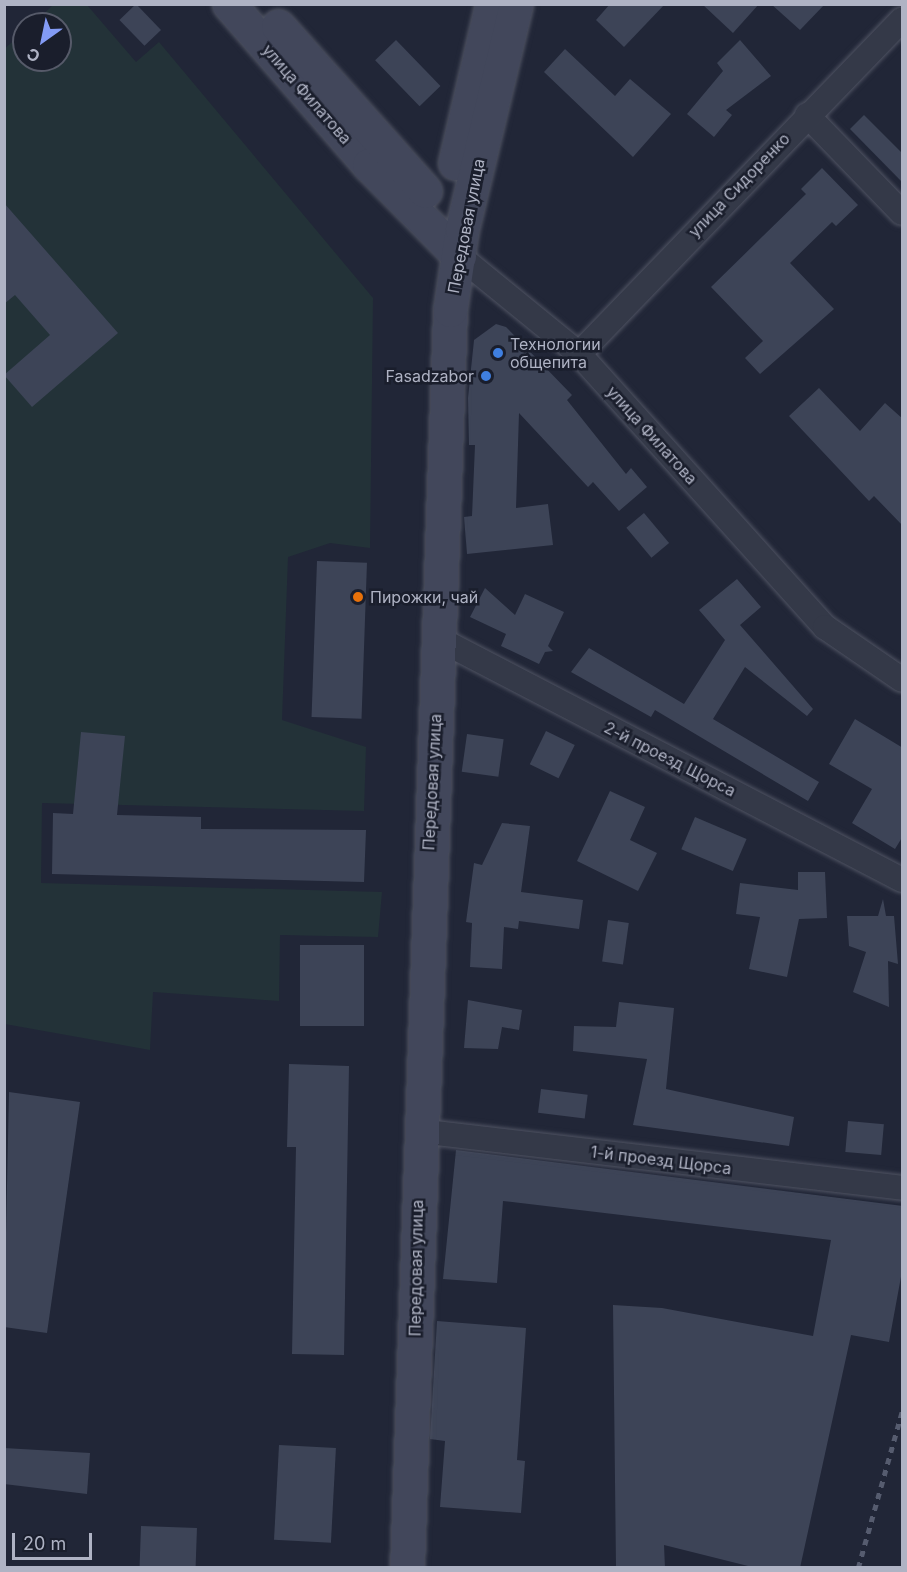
<!DOCTYPE html>
<html>
<head>
<meta charset="utf-8">
<style>
	body { margin:0 }
	#map { position:relative; width:907px; height:1572px; overflow:hidden; background:#212637; font-family:Inter,sans-serif }
	div>[style] { position:absolute }
	.green>* { inset:0; background:#233238 }
	.building>* { inset:0; background:#3d4457; transform-origin:0 0 }
	.roads { filter:drop-shadow(0 0 2px #4f5362) drop-shadow(0 0 2px #4f5362) }
	.minor>* { height:24px; margin:-12px; padding:0 12px; transform-origin:12px; border-radius:12px; background:#343948 }
	.secondary>* { height:33px; margin:-16.5px; padding:0 16.5px; transform-origin:16.5px; border-radius:16.5px; background:#42475b }
	.rail>* { height:4.5px; margin-top:-2.25px; transform-origin:0; background:repeating-linear-gradient(90deg,#565c6f 0 6px,transparent 0 12px) }
	.dots>* { width:16px; height:16px; translate:-50% -50%; box-sizing:border-box; border:3px solid #1a1e2c; border-radius:50% }
	span { translate:-50% -50%; white-space:nowrap; text-align:center; line-height:1.15; -webkit-text-stroke:5px #1a1e2c; paint-order:stroke }
	.street-label { font-size:16px; color:#afb3c4 }
	.poi-label { font-size:16px; color:#afb3c4 }
	.left { translate:0 -50%; text-align:left }
	.right { translate:-100% -50%; text-align:right }
	.frame { position:absolute; inset:0; border:6px solid #afb3c4; pointer-events:none }
	.north { position:absolute; left:12px; top:12px; width:60px; height:60px; box-sizing:border-box; background:#1a1e2c; border:2px solid #565a69; border-radius:50%; rotate:213deg; font-size:16px; font-weight:700; line-height:24px; text-align:center; color:#afb3c4 }
	.north::after { content:''; display:block; margin:auto; width:21px; height:27px; background:#839bf5; clip-path:polygon(50% 0,100% 100%,50% 72%,0 100%) }
	.scale { position:absolute; left:12px; top:1533px; width:80px; height:27px; box-sizing:border-box; border:3px solid #afb3c4; border-top:0; padding-left:8px; font-size:18px; line-height:21px; white-space:nowrap; color:#afb3c4; -webkit-text-stroke:4px #1a1e2c; paint-order:stroke }
</style>
</head>
<body>
<div id="map">
	<div class="green">
		<i style="clip-path:polygon(54px 4px,87px 5px,136px 62px,159px 42px,373px 298px,370px 548px,330px 543px,288px 557px,282px 720px,366px 747px,364px 811px,42px 803px,41px 883px,382px 892px,378px 937px,280px 935px,279px 1001px,153px 992px,150px 1050px,5px 1024px,4px 49px,24px 32px,24px 60px,60px 60px,60px 24px,33px 24px)"></i>
	</div>
	<div class="building">
		<i style="left:136px;top:4px;width:36px;height:23px;rotate:46deg"></i>
		<i style="clip-path:polygon(610px 4px,665px 4px,624px 47px,596px 20px)"></i>
		<i style="clip-path:polygon(702px 4px,759px 4px,733px 33px)"></i>
		<i style="clip-path:polygon(771px 4px,825px 4px,800px 30px)"></i>
		<i style="left:396px;top:40px;width:64px;height:29px;rotate:46deg"></i>
		<i style="clip-path:polygon(740px 40px,771px 76px,726px 110px,732px 115px,714px 137px,687px 114px,723px 71px,717px 63px)"></i>
		<i style="clip-path:polygon(565px 49px,615px 96px,630px 79px,671px 114px,633px 157px,544px 72px)"></i>
		<i style="clip-path:polygon(864px 115px,903px 154px,903px 183px,850px 129px)"></i>
		<i style="clip-path:polygon(822px 168px,858px 205px,836px 226px,832px 222px,790px 263px,834px 309px,760px 374px,745px 358px,763px 341px,711px 287px,806px 194px,801px 189px)"></i>
		<i style="clip-path:polygon(4px 203px,118px 333px,32px 407px,4px 375px,50px 335px,15px 295px,4px 304px)"></i>
		<i style="clip-path:polygon(496px 324px,506px 327px,572px 395px,567px 400px,626px 474px,631px 468px,647px 487px,619px 511px,593px 482px,588px 487px,519px 413px,516px 508px,548px 504px,553px 545px,467px 554px,464px 517px,472px 516px,475px 445px,469px 445px,468px 398px,474px 340px)"></i>
		<i style="clip-path:polygon(819px 388px,860px 431px,885px 403px,903px 419px,903px 526px,874px 496px,869px 501px,789px 416px)"></i>
		<i style="left:644px;top:513px;width:39px;height:23px;rotate:50deg"></i>
		<i style="left:317px;top:561px;width:50px;height:156px;rotate:2deg"></i>
		<i style="clip-path:polygon(737px 579px,761px 607px,740px 625px,813px 709px,807px 716px,745px 667px,713px 719px,819px 782px,808px 801px,655px 710px,651px 717px,571px 672px,589px 648px,684px 704px,725px 640px,699px 610px)"></i>
		<i style="clip-path:polygon(485px 588px,515px 615px,525px 594px,564px 612px,548px 646px,553px 651px,545px 652px,539px 664px,501px 646px,506px 634px,470px 617px)"></i>
		<i style="clip-path:polygon(855px 719px,903px 748px,903px 836px,895px 849px,852px 823px,872px 789px,829px 764px)"></i>
		<i style="left:546px;top:731px;width:32px;height:37px;rotate:26deg"></i>
		<i style="clip-path:polygon(81px 732px,125px 736px,117px 815px,201px 817px,201px 829px,366px 830px,364px 882px,52px 874px,53px 813px,73px 814px)"></i>
		<i style="left:467px;top:734px;width:37px;height:38px;rotate:8deg"></i>
		<i style="clip-path:polygon(610px 791px,645px 807px,630px 840px,657px 853px,638px 891px,577px 861px)"></i>
		<i style="left:695px;top:817px;width:56px;height:35px;rotate:23deg"></i>
		<i style="clip-path:polygon(502px 823px,530px 826px,521px 892px,583px 900px,579px 929px,519px 921px,518px 929px,504px 927px,502px 969px,470px 967px,472px 923px,466px 922px,474px 863px,482px 865px)"></i>
		<i style="clip-path:polygon(798px 872px,825px 872px,827px 918px,799px 919px,787px 977px,749px 969px,760px 917px,736px 914px,740px 883px,798px 890px)"></i>
		<i style="clip-path:polygon(883px 899px,886px 916px,894px 916px,898px 964px,888px 961px,889px 1007px,853px 992px,866px 952px,849px 946px,847px 916px,878px 916px)"></i>
		<i style="left:608px;top:920px;width:21px;height:42px;rotate:8deg"></i>
		<i style="left:300px;top:945px;width:64px;height:81px"></i>
		<i style="clip-path:polygon(468px 1000px,522px 1010px,519px 1030px,502px 1027px,498px 1049px,464px 1048px)"></i>
		<i style="clip-path:polygon(619px 1002px,674px 1008px,666px 1089px,794px 1117px,789px 1146px,633px 1125px,647px 1059px,573px 1051px,574px 1026px,616px 1027px)"></i>
		<i style="clip-path:polygon(289px 1064px,349px 1066px,344px 1355px,292px 1354px,296px 1147px,287px 1147px)"></i>
		<i style="left:541px;top:1089px;width:47px;height:24px;rotate:7deg"></i>
		<i style="clip-path:polygon(9px 1092px,80px 1102px,47px 1333px,4px 1327px)"></i>
		<i style="left:848px;top:1121px;width:36px;height:31px;rotate:5deg"></i>
		<i style="clip-path:polygon(456px 1150px,903px 1206px,903px 1266px,889px 1342px,851px 1335px,800px 1568px,756px 1568px,664px 1545px,665px 1568px,616px 1568px,613px 1305px,662px 1308px,813px 1336px,831px 1240px,503px 1201px,497px 1283px,443px 1279px)"></i>
		<i style="clip-path:polygon(437px 1321px,526px 1328px,517px 1460px,525px 1461px,521px 1513px,440px 1507px,445px 1441px,430px 1439px)"></i>
		<i style="left:279px;top:1445px;width:57px;height:95px;rotate:3deg"></i>
		<i style="clip-path:polygon(4px 1448px,90px 1453px,87px 1494px,4px 1484px)"></i>
		<i style="left:141px;top:1526px;width:56px;height:42px;rotate:2deg"></i>
	</div>
	<div class="roads">
		<div class="minor">
			<i style="left:807px;top:115px;width:136px;rotate:45.9deg"></i>
			<i style="left:459px;top:256px;width:155px;rotate:39.2deg"></i>
			<i style="left:579px;top:354px;width:367px;rotate:48deg"></i>
			<i style="left:825px;top:627px;width:93px;rotate:34.5deg"></i>
			<i style="left:579px;top:354px;width:465px;rotate:-46deg"></i>
			<i style="left:437px;top:638px;width:524px;rotate:27.49deg"></i>
			<i style="left:419px;top:1131px;width:486px;rotate:6.7deg"></i>
		</div>
		<div class="secondary">
			<i style="left:229px;top:4px;width:213px;rotate:49deg"></i>
			<i style="left:369px;top:165px;width:128px;rotate:45.3deg"></i>
			<i style="left:278px;top:26px;width:221px;rotate:48.3deg"></i>
			<i style="left:455px;top:163px;width:163px;rotate:-76.9deg"></i>
			<i style="left:407px;top:1568px;width:1259px;rotate:-88.04deg"></i>
			<i style="left:450px;top:310px;width:82px;rotate:-81.6deg"></i>
			<i style="left:462px;top:229px;width:231px;rotate:-76.5deg"></i>
		</div>
	</div>
	<div class="rail">
		<i style="left:858px;top:1568px;width:163px;rotate:-74.3deg"></i>
	</div>
	<div class="dots">
		<i style="left:498px;top:353px;background:#3f7fe0"></i>
		<i style="left:486px;top:376px;background:#3f7fe0"></i>
		<i style="left:358px;top:597px;background:#e8710a"></i>
	</div>
	<div class="street-label">
		<span style="left:307px;top:94px;rotate:49deg">улица Филатова</span>
		<span style="left:739px;top:185px;rotate:-46deg">улица Сидоренко</span>
		<span style="left:466px;top:226px;rotate:-79deg">Передовая улица</span>
		<span style="left:652px;top:435px;rotate:48deg">улица Филатова</span>
		<span style="left:670px;top:759px;rotate:27deg">2-й проезд Щорса</span>
		<span style="left:432px;top:782px;rotate:-87deg">Передовая улица</span>
		<span style="left:661px;top:1160px;rotate:7deg">1-й проезд Щорса</span>
		<span style="left:416px;top:1268px;rotate:-89deg">Передовая улица</span>
	</div>
	<div class="poi-label">
		<span class="left" style="left:510px;top:353px">Технологии<br>общепита</span>
		<span class="right" style="left:474px;top:376px">Fasadzabor</span>
		<span class="left" style="left:370px;top:597px">Пирожки, чай</span>
	</div>
	<div class="frame"></div>
	<div class="north">С</div>
	<div class="scale">20 m</div>
</div>
</body>
</html>
